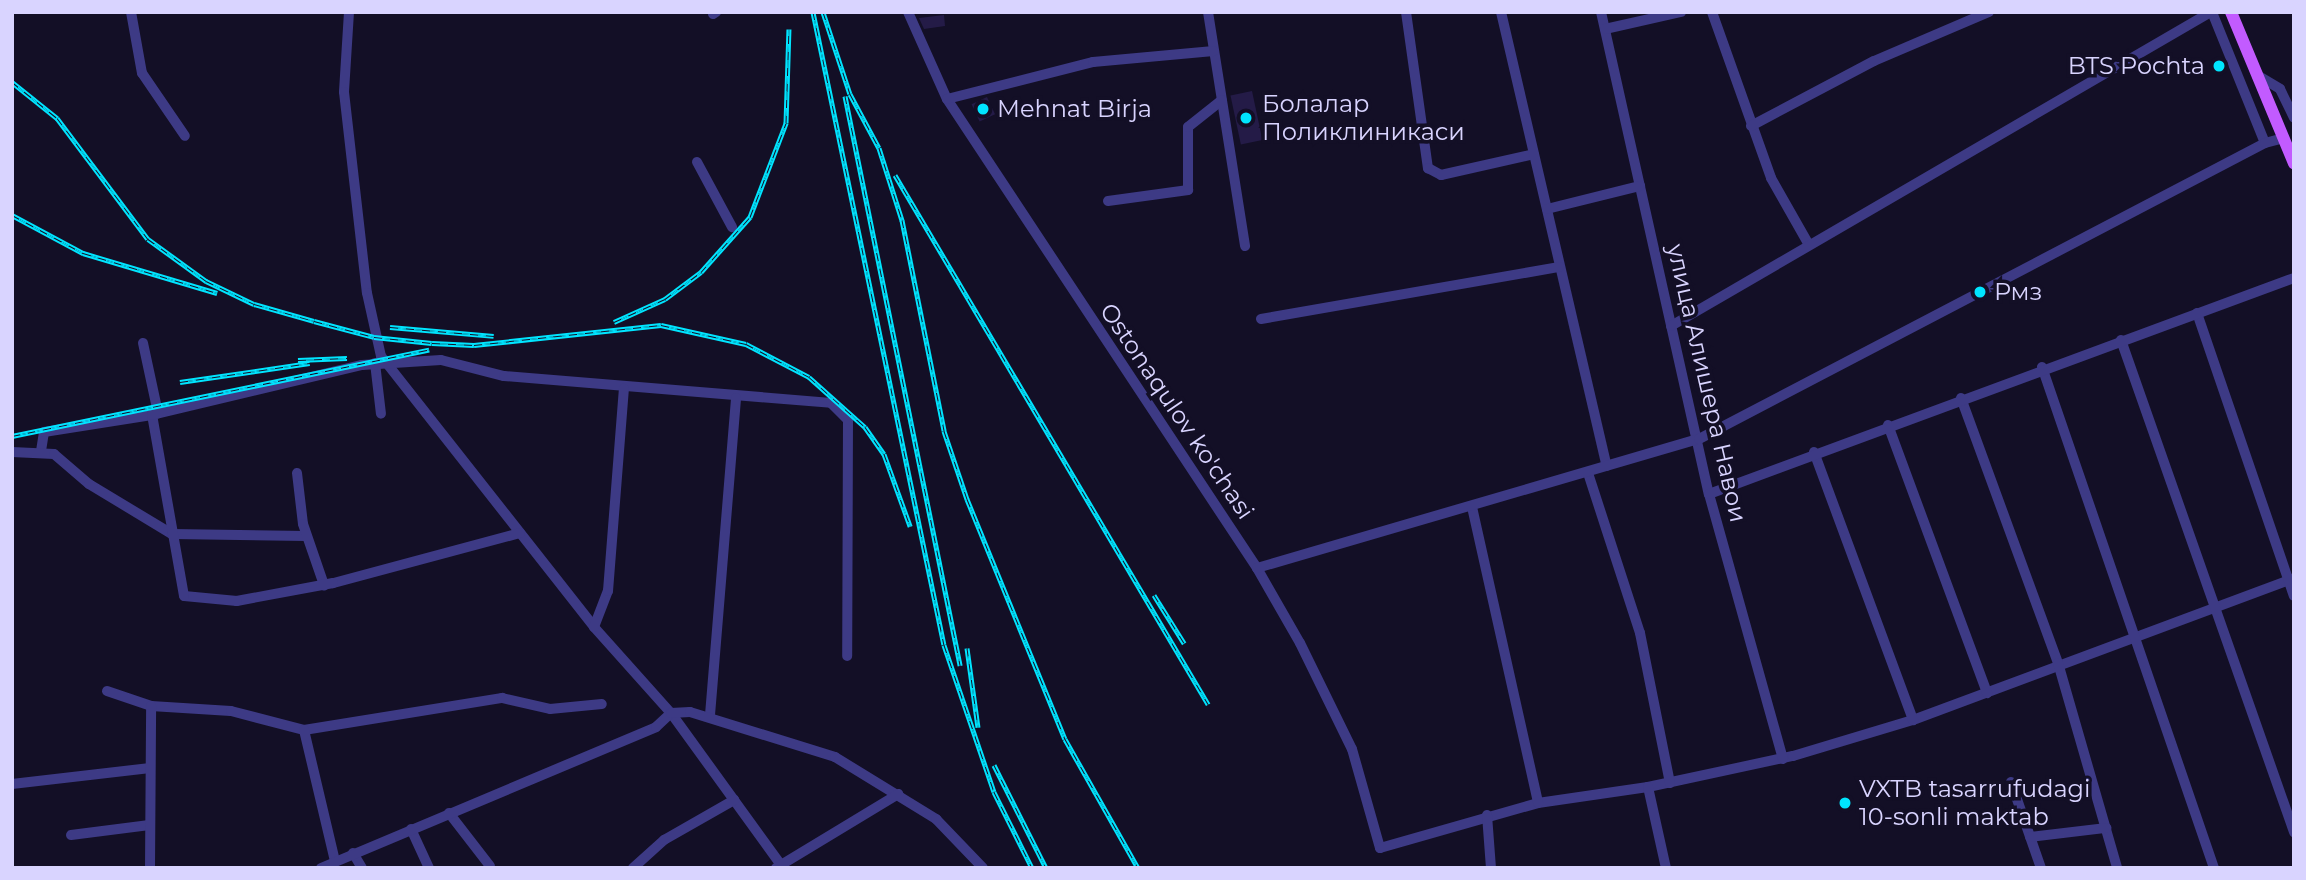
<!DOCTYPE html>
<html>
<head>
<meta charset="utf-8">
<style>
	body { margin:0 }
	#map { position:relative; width:2306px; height:880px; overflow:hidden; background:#130f26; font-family:Montserrat,sans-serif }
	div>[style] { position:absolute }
	.building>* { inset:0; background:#241b47; transform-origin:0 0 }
	.minor>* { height:10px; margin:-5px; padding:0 5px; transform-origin:5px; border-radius:5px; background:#3d3a85 }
	.major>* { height:12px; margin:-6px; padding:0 6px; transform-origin:6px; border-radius:6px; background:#c25bff }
	.rail>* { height:5px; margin-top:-2.5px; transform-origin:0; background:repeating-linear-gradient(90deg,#130f26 0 8px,#00e5ff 0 16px); box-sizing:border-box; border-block:2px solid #00e5ff }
	.dots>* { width:19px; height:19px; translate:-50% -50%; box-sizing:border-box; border:4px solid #130f26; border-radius:50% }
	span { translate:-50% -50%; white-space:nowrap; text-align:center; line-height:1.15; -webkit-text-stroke:7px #130f26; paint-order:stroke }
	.poi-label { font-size:24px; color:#d9d4ff }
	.right { translate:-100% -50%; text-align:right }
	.left { translate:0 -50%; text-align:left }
	.street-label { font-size:24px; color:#d9d4ff }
	.frame { position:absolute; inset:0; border:14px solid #d9d4ff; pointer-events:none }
</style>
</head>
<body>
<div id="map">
	<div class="building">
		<i style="clip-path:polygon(944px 15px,945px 26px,924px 29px,919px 18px)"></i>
		<i style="left:1252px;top:91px;width:50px;height:22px;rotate:78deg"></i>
		<i style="left:987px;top:97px;width:19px;height:17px;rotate:65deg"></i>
	</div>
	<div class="minor">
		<i style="left:131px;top:12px;width:62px;rotate:79.8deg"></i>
		<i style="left:142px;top:73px;width:76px;rotate:55.7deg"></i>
		<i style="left:349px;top:12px;width:80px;rotate:93.6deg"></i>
		<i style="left:344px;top:92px;width:202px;rotate:83.5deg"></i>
		<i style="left:367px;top:293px;width:65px;rotate:77.5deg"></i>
		<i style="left:381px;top:356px;width:345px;rotate:51.8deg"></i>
		<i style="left:594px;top:627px;width:115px;rotate:48.2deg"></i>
		<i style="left:671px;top:713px;width:191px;rotate:54.1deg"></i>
		<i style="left:908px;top:12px;width:95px;rotate:65.9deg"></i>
		<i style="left:947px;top:99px;width:562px;rotate:56.54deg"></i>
		<i style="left:1257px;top:568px;width:86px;rotate:60.2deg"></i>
		<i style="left:1300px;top:643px;width:118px;rotate:63.9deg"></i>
		<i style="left:1352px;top:749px;width:103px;rotate:74.2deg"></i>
		<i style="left:1380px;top:848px;width:164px;rotate:-15.9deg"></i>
		<i style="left:1538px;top:803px;width:111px;rotate:-8.3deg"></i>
		<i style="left:1648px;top:787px;width:148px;rotate:-12.1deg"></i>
		<i style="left:1793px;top:756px;width:125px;rotate:-16.7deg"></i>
		<i style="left:1913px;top:720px;width:407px;rotate:-20.4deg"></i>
		<i style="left:1208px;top:12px;width:237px;rotate:81deg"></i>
		<i style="left:1406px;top:12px;width:158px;rotate:82deg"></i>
		<i style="left:1428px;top:168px;width:15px;rotate:28deg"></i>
		<i style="left:1441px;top:175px;width:95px;rotate:-12.7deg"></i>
		<i style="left:1501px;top:12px;width:466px;rotate:76.9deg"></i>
		<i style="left:1601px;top:12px;width:494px;rotate:77.4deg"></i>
		<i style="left:1709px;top:494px;width:275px;rotate:74.4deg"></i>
		<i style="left:1712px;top:12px;width:176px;rotate:70.4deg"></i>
		<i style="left:1771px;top:178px;width:77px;rotate:60.4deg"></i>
		<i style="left:2212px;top:12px;width:141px;rotate:68deg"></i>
		<i style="left:713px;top:14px;width:4px;rotate:-34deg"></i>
		<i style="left:1605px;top:29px;width:78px;rotate:-12.6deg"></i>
		<i style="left:2257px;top:75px;width:27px;rotate:31deg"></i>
		<i style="left:2280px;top:89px;width:32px;rotate:64deg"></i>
		<i style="left:947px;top:99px;width:151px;rotate:-14.2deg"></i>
		<i style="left:1093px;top:62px;width:121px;rotate:-5.2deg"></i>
		<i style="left:1751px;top:126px;width:139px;rotate:-27.9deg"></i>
		<i style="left:1874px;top:61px;width:125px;rotate:-23.1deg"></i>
		<i style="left:697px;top:162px;width:74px;rotate:61.7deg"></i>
		<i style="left:1108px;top:201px;width:81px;rotate:-7.8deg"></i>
		<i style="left:1188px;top:190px;width:63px;rotate:-90deg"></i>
		<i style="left:1188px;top:127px;width:43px;rotate:-38.5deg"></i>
		<i style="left:1547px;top:209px;width:96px;rotate:-13.9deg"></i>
		<i style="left:2197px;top:313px;width:299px;rotate:71.1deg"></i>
		<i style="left:1261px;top:319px;width:303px;rotate:-9.9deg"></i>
		<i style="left:1671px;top:326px;width:625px;rotate:-30.18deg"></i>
		<i style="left:2121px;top:340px;width:522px;rotate:70.63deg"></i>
		<i style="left:143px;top:343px;width:72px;rotate:77.9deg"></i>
		<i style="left:375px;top:363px;width:51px;rotate:83.3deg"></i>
		<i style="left:2042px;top:367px;width:530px;rotate:71.05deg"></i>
		<i style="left:1961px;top:398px;width:282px;rotate:69.9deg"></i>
		<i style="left:2058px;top:663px;width:213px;rotate:73.9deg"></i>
		<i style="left:1888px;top:425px;width:286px;rotate:69.7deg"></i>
		<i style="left:41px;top:451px;width:19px;rotate:-81deg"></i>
		<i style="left:44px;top:432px;width:109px;rotate:-8.9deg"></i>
		<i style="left:12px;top:452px;width:42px;rotate:2.7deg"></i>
		<i style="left:54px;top:454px;width:46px;rotate:40.6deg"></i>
		<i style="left:89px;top:484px;width:97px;rotate:31.1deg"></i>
		<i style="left:172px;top:534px;width:134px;rotate:0.9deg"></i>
		<i style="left:1814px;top:452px;width:286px;rotate:69.7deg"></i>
		<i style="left:297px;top:473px;width:51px;rotate:83.3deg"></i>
		<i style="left:303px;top:524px;width:65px;rotate:71deg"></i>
		<i style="left:1588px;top:473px;width:168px;rotate:72deg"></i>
		<i style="left:1640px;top:633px;width:153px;rotate:78.7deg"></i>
		<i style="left:1709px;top:494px;width:624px;rotate:-20.27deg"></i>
		<i style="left:1472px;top:507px;width:303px;rotate:77.4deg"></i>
		<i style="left:520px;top:533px;width:194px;rotate:165deg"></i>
		<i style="left:333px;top:583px;width:98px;rotate:169.4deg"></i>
		<i style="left:237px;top:601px;width:53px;rotate:-174.6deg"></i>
		<i style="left:184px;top:596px;width:184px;rotate:-100deg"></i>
		<i style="left:152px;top:415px;width:216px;rotate:-13.4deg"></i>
		<i style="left:362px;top:365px;width:79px;rotate:-3.6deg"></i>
		<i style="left:441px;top:360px;width:65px;rotate:14.3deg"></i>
		<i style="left:504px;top:376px;width:328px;rotate:4.7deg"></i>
		<i style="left:831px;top:403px;width:24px;rotate:45deg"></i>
		<i style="left:848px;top:420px;width:236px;rotate:90.2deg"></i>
		<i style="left:1257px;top:568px;width:460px;rotate:-16.3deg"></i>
		<i style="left:1699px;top:439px;width:639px;rotate:-27.61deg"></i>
		<i style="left:2265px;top:143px;width:20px;rotate:-15deg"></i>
		<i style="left:594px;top:627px;width:39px;rotate:-69deg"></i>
		<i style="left:608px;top:591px;width:203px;rotate:-85.5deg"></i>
		<i style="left:107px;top:691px;width:46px;rotate:18.8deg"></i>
		<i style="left:151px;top:706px;width:80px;rotate:3.6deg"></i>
		<i style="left:231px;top:711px;width:75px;rotate:14.6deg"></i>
		<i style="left:304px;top:730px;width:201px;rotate:-9.2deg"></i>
		<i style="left:502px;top:698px;width:49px;rotate:12.9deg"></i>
		<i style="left:550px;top:709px;width:52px;rotate:-5.5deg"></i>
		<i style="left:710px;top:715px;width:318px;rotate:-85.3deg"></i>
		<i style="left:304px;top:730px;width:135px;rotate:76.7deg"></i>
		<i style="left:2011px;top:782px;width:91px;rotate:70.8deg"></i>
		<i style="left:12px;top:784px;width:139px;rotate:-6.6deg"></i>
		<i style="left:1648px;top:787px;width:83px;rotate:77.5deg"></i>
		<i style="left:449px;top:813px;width:67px;rotate:52.3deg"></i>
		<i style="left:1487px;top:815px;width:53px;rotate:85.7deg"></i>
		<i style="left:411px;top:829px;width:43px;rotate:65.2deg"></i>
		<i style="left:71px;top:835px;width:79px;rotate:-7.3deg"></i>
		<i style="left:2030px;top:837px;width:77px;rotate:-6.8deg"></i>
		<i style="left:353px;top:853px;width:17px;rotate:59deg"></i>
		<i style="left:150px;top:868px;width:162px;rotate:-89.6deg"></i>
		<i style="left:321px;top:868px;width:363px;rotate:-22.8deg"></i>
		<i style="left:656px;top:727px;width:21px;rotate:-43deg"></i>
		<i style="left:671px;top:713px;width:19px;rotate:-3deg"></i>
		<i style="left:690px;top:712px;width:152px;rotate:17.2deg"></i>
		<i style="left:835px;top:757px;width:119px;rotate:31.5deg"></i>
		<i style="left:936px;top:819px;width:68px;rotate:46.2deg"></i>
		<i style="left:633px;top:868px;width:42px;rotate:-42.1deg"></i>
		<i style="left:664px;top:840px;width:81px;rotate:-29.7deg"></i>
		<i style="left:776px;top:868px;width:143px;rotate:-31.2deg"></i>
	</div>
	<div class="major">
		<i style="left:2231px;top:12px;width:164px;rotate:67.4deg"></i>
	</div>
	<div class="rail">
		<i style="left:813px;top:12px;width:646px;rotate:78.31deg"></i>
		<i style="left:944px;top:645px;width:155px;rotate:71.2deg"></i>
		<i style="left:994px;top:792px;width:85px;rotate:63.4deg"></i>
		<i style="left:823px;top:12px;width:86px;rotate:71.8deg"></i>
		<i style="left:850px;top:94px;width:61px;rotate:61.8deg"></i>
		<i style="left:879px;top:148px;width:76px;rotate:72.3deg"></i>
		<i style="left:902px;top:220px;width:215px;rotate:78.7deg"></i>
		<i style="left:944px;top:431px;width:72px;rotate:71.3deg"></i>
		<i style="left:967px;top:499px;width:259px;rotate:67.8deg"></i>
		<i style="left:1065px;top:739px;width:148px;rotate:60.5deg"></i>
		<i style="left:12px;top:82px;width:58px;rotate:38.7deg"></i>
		<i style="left:57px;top:118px;width:151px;rotate:53.1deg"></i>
		<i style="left:148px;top:239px;width:72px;rotate:35.9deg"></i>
		<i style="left:206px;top:281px;width:53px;rotate:25.6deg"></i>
		<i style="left:254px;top:304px;width:62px;rotate:15.8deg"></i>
		<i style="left:314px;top:321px;width:62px;rotate:14.9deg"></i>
		<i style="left:374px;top:337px;width:58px;rotate:5.9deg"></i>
		<i style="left:432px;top:343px;width:42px;rotate:2.7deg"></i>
		<i style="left:474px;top:345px;width:188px;rotate:-6.1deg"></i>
		<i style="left:661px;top:325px;width:87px;rotate:12.6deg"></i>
		<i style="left:746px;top:344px;width:71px;rotate:27.6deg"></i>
		<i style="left:809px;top:377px;width:75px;rotate:41.8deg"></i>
		<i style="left:865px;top:427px;width:33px;rotate:55deg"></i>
		<i style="left:884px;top:454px;width:77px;rotate:70.1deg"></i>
		<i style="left:845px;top:96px;width:581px;rotate:78.57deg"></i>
		<i style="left:895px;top:175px;width:615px;rotate:59.39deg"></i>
		<i style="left:12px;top:215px;width:81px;rotate:28.2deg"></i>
		<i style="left:83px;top:253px;width:140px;rotate:16.6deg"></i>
		<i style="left:614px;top:322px;width:56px;rotate:-24.3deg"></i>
		<i style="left:665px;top:299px;width:45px;rotate:-36.9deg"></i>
		<i style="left:701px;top:272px;width:74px;rotate:-48.3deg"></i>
		<i style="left:750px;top:217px;width:101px;rotate:-69deg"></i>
		<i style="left:786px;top:123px;width:94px;rotate:-88.2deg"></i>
		<i style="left:390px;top:327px;width:104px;rotate:4.9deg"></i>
		<i style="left:298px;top:360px;width:49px;rotate:-2.3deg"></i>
		<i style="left:180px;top:382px;width:131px;rotate:-8.3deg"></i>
		<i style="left:12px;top:436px;width:426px;rotate:-11.7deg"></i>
		<i style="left:1154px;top:595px;width:57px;rotate:58deg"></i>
		<i style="left:967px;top:648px;width:80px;rotate:82.1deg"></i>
		<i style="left:994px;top:765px;width:115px;rotate:63.2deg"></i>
	</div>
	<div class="dots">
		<i style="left:2219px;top:66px;background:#00e5ff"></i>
		<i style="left:983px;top:109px;background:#00e5ff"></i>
		<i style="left:1246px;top:118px;background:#00e5ff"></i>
		<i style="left:1980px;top:292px;background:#00e5ff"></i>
		<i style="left:1845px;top:803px;background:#00e5ff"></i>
	</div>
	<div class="poi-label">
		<span class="right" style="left:2205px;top:66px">BTS Pochta</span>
		<span class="left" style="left:1262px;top:118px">Болалар<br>Поликлиникаси</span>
		<span class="left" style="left:997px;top:109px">Mehnat Birja</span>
		<span class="left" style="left:1994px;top:292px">Рмз</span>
		<span class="left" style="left:1859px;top:803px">VXTB tasarrufudagi<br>10-sonli maktab</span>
	</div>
	<div class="street-label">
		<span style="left:1707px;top:383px;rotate:77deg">улица Алишера Навои</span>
		<span style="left:1177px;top:411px;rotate:56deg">Ostonaqulov ko'chasi</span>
	</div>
	<div class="frame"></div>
</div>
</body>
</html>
